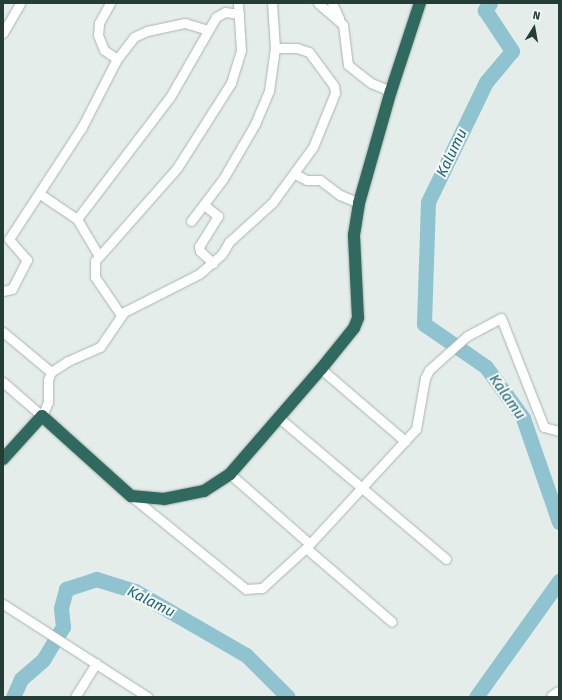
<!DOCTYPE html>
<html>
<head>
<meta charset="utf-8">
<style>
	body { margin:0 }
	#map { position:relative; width:562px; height:700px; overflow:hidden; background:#e4ede9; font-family:"Fira Sans",sans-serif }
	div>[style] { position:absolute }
	.river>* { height:15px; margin:-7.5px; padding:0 7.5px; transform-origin:7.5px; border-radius:7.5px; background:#8ec3cf }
	.roads { filter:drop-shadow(0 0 1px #a7b5b0) drop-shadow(0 0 1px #a7b5b0) }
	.street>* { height:9px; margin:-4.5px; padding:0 4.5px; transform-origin:4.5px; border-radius:4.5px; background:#fff }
	.secondary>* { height:12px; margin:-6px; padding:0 6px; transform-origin:6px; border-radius:6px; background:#fff }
	.highway>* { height:12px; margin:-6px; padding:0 6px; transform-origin:6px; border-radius:6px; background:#30695f }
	span { translate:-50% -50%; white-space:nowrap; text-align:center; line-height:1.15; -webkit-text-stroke:4px #f4f9f7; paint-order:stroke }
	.water-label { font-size:15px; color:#206677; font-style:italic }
	.frame { position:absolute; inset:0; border:4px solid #243e37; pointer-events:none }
	.north { position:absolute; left:514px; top:8px; width:40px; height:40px; -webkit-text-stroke:3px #f4f9f7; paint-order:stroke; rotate:11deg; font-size:11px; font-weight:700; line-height:16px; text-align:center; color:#243e37 }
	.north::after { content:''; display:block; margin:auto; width:14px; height:18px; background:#243e37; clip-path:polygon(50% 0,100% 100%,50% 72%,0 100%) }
</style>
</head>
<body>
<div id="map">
	<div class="river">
		<i style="left:490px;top:3px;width:9px;rotate:126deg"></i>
		<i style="left:485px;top:10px;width:49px;rotate:56.6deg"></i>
		<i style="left:512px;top:51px;width:40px;rotate:130deg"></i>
		<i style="left:486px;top:82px;width:133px;rotate:115.8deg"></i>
		<i style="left:428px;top:202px;width:122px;rotate:91.9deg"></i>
		<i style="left:424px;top:324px;width:75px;rotate:34.7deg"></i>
		<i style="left:486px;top:367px;width:63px;rotate:54deg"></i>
		<i style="left:523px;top:418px;width:110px;rotate:70.9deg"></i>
		<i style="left:13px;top:697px;width:20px;rotate:-66deg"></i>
		<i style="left:21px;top:679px;width:29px;rotate:-41deg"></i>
		<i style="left:43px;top:660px;width:39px;rotate:-59deg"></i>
		<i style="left:63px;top:627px;width:19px;rotate:-96deg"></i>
		<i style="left:61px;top:608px;width:20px;rotate:-75deg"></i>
		<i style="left:66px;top:589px;width:32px;rotate:-18deg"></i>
		<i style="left:96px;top:579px;width:41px;rotate:17.1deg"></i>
		<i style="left:135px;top:591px;width:128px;rotate:30deg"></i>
		<i style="left:246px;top:655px;width:59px;rotate:45deg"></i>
		<i style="left:476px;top:697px;width:143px;rotate:-54.4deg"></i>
	</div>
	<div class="roads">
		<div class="street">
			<i style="left:318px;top:3px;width:33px;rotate:41deg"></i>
			<i style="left:343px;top:25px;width:40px;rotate:82.9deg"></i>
			<i style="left:348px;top:65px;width:29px;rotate:38deg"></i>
			<i style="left:371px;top:83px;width:22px;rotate:22deg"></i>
			<i style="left:332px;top:3px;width:17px;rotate:65deg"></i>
			<i style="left:3px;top:33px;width:34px;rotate:-60deg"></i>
			<i style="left:117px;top:59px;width:28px;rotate:-52deg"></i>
			<i style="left:134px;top:37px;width:14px;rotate:-25deg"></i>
			<i style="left:147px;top:31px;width:39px;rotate:-12deg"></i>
			<i style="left:185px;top:23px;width:24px;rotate:17deg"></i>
			<i style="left:295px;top:174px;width:13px;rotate:27deg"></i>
			<i style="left:307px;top:180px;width:13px"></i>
			<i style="left:320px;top:180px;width:25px;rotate:37deg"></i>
			<i style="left:340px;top:195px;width:21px;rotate:23deg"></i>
			<i style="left:40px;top:194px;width:45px;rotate:34deg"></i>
			<i style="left:77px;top:219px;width:43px;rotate:59.3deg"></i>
			<i style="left:204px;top:205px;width:18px;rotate:38deg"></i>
			<i style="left:218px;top:216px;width:36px;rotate:122deg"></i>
			<i style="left:199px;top:246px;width:5px;rotate:79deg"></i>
			<i style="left:200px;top:251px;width:18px;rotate:43deg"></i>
			<i style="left:77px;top:219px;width:153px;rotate:-52.7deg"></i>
			<i style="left:170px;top:97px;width:92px;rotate:-60.1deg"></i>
			<i style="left:216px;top:17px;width:10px;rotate:-29deg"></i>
			<i style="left:225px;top:12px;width:14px;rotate:8deg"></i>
			<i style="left:191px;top:221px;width:53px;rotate:-52.7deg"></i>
			<i style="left:223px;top:179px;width:64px;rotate:-59.8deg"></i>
			<i style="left:255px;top:124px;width:36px;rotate:-67deg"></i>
			<i style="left:269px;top:91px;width:43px;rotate:-82.1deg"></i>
			<i style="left:275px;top:48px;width:45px;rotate:-93.8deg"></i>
			<i style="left:3px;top:291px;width:9px;rotate:-13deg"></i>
			<i style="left:12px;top:289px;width:33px;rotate:-63deg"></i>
			<i style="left:27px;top:260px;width:28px;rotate:-131deg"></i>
			<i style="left:9px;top:239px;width:134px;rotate:-56.9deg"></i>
			<i style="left:82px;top:127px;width:76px;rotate:-62.8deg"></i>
			<i style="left:117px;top:59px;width:16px;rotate:-145deg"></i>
			<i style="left:104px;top:50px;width:16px;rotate:-112deg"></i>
			<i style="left:98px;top:35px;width:12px;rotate:-85deg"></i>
			<i style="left:99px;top:23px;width:23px;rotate:-61deg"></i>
			<i style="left:121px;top:315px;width:46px;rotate:-124.4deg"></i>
			<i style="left:95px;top:277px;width:16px;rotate:-90deg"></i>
			<i style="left:95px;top:261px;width:124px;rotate:-48.6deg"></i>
			<i style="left:177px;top:168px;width:101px;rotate:-57.6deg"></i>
			<i style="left:231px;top:83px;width:34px;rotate:-73deg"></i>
			<i style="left:241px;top:50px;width:47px;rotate:-93.7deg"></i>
			<i style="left:3px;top:332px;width:62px;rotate:39.8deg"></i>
			<i style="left:321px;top:369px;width:111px;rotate:40.6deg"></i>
			<i style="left:3px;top:382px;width:52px;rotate:41.1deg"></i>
			<i style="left:42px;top:416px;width:15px;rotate:-67deg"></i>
			<i style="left:48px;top:402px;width:22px;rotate:-90deg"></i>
			<i style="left:48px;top:380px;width:9px;rotate:-69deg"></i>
			<i style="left:51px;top:372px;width:20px;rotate:-33deg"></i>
			<i style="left:68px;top:361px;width:35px;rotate:-24deg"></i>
			<i style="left:100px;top:347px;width:42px;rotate:-55.6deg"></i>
			<i style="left:124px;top:312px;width:84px;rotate:-26.9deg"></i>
			<i style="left:199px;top:274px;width:30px;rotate:-41deg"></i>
			<i style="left:222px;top:254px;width:14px;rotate:-60deg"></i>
			<i style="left:229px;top:242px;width:58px;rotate:-42.2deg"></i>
			<i style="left:272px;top:203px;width:69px;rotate:-53.8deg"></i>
			<i style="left:313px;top:147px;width:58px;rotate:-67.8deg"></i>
			<i style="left:335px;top:93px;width:7px;rotate:-98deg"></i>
			<i style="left:334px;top:86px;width:42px;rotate:-126.3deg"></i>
			<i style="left:309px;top:52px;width:13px;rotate:-162deg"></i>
			<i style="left:297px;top:48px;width:22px;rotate:180deg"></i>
			<i style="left:278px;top:417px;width:220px;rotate:40.2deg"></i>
			<i style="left:230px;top:474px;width:106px;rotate:41.2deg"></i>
			<i style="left:131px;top:496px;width:148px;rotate:39deg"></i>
			<i style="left:246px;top:589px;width:16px;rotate:-4deg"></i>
			<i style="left:262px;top:588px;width:59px;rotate:-42.3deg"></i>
			<i style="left:306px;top:548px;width:162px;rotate:-47.3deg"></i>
			<i style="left:416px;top:429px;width:52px;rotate:-80deg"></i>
			<i style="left:425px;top:378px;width:9px;rotate:-63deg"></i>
			<i style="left:429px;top:370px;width:51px;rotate:-41.8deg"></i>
			<i style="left:467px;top:336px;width:38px;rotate:-28deg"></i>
			<i style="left:501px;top:318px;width:117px;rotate:68.5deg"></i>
			<i style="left:544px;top:427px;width:16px;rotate:15deg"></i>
			<i style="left:306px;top:548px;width:113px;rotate:40.7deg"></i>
			<i style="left:3px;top:604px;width:172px;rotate:32.7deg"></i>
			<i style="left:75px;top:697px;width:40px;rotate:-58deg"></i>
		</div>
		<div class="secondary">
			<i style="left:553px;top:697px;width:7px;rotate:-34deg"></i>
		</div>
		<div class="highway">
			<i style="left:3px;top:459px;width:58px;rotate:-47.8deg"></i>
			<i style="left:42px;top:416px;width:120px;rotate:42deg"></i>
			<i style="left:131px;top:496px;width:33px;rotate:5deg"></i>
			<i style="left:164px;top:499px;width:41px;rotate:-11.3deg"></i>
			<i style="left:204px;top:491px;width:31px;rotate:-33deg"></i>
			<i style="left:230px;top:474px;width:139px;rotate:-49.1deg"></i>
			<i style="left:321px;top:369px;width:53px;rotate:-51.2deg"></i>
			<i style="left:354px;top:328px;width:11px;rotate:-68deg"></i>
			<i style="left:358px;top:318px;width:83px;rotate:-92.8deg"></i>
			<i style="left:354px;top:235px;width:32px;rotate:-81deg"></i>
			<i style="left:359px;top:203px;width:116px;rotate:-74.1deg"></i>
			<i style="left:391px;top:91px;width:93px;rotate:-71.8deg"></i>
		</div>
	</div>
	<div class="water-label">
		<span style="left:452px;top:153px;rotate:-64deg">Kalumu</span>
		<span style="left:507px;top:397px;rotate:55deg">Kalamu</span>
		<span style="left:151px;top:602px;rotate:27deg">Kalamu</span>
	</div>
	<div class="frame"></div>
	<div class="north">N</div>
</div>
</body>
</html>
